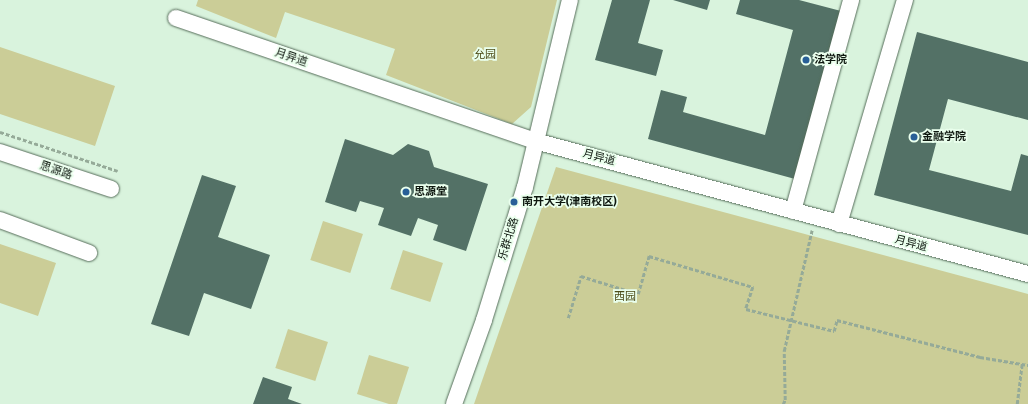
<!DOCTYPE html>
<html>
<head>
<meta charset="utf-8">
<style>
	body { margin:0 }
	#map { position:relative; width:1028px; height:404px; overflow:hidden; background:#d9f3dd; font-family:"Fira Sans Condensed","Noto Sans SC",sans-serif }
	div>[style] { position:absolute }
	.green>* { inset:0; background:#cbcd97; transform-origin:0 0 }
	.building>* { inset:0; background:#537166 }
	.path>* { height:2.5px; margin-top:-1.25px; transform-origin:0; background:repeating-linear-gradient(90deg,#95aa98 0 4px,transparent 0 6px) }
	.roads { filter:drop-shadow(0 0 1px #566d5a) drop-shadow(0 0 1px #566d5a) }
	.minor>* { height:16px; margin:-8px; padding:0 8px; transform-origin:8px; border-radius:8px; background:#fff }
	.dots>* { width:11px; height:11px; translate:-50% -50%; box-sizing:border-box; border:2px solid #eaffed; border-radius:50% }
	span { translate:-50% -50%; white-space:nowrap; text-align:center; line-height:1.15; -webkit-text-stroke:3.5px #eaffed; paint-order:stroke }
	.park-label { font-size:11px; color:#4b4b16 }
	.street-label { font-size:11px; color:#0e170f }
	.poi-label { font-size:11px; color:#0e170f; font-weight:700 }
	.left { translate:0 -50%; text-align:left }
</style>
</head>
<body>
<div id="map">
	<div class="green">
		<i style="clip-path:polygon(198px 0,557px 0,531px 107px,512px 124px,386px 75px,395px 49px,285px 12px,276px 38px,196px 6px)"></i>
		<i style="clip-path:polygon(0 47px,115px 86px,95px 146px,0 114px)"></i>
		<i style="clip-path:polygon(556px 167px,1028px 294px,1028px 404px,474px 404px)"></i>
		<i style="left:323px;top:221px;width:42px;height:41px;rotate:18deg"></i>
		<i style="clip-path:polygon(0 244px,56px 263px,38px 316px,0 303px)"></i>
		<i style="left:403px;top:250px;width:42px;height:41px;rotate:18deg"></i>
		<i style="left:288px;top:329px;width:42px;height:41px;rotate:18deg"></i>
		<i style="clip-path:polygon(369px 355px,409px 367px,397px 404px,389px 404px,357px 394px)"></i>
	</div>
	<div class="building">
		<i style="clip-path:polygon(612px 0,650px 0,638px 43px,663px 50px,656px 76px,595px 60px)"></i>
		<i style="clip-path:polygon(673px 0,710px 0,707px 10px)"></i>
		<i style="clip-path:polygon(740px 0,799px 0,841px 11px,795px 179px,648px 139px,661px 90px,687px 97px,683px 112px,765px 135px,793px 30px,736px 14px)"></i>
		<i style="clip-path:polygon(917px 32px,1028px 62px,1028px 120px,948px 99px,929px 170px,1011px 191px,1021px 154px,1028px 156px,1028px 235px,874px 195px)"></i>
		<i style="clip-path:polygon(345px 139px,393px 155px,408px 144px,429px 151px,434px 167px,488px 184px,466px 251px,433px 240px,438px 225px,418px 218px,411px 236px,378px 225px,384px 208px,360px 201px,356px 212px,325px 202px)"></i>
		<i style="clip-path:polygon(202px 175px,236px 186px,218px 237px,270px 255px,251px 309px,204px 293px,189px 336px,151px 324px)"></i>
		<i style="clip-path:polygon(263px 377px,292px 387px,288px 399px,302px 404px,253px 404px)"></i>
	</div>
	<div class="path">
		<i style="left:0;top:132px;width:124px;rotate:18.3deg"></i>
		<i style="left:568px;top:318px;width:44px;rotate:-72.8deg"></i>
		<i style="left:581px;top:276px;width:60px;rotate:17.5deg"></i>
		<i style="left:638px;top:294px;width:40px;rotate:-74deg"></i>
		<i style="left:649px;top:256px;width:109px;rotate:16.6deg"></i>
		<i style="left:753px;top:287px;width:23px;rotate:108deg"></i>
		<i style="left:746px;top:309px;width:91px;rotate:14deg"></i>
		<i style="left:834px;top:331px;width:11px;rotate:-75deg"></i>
		<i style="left:837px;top:320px;width:148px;rotate:14.5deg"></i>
		<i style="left:980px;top:357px;width:49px;rotate:9.5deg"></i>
		<i style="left:783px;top:404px;width:4px;rotate:-63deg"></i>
		<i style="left:785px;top:400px;width:49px;rotate:-91.2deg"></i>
		<i style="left:784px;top:351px;width:124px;rotate:-77deg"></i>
		<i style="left:1017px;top:404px;width:40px;rotate:-82.9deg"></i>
	</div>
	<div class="roads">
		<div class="minor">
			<i style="left:176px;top:18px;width:379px;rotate:18.9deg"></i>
			<i style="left:535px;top:141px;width:511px;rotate:15.1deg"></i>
			<i style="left:0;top:152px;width:117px;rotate:18.4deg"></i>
			<i style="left:793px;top:211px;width:219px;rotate:-74.6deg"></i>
			<i style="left:0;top:220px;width:95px;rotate:20.3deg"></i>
			<i style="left:839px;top:224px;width:234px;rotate:-73.6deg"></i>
			<i style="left:454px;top:404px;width:89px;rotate:-70.3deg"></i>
			<i style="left:484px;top:320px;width:139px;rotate:-72.9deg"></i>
			<i style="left:525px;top:187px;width:192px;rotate:-76.5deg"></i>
		</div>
	</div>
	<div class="dots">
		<i style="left:806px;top:60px;background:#285f97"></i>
		<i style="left:914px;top:137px;background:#285f97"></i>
		<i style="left:406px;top:192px;background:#285f97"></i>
		<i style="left:514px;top:202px;background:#285f97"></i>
	</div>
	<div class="park-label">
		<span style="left:485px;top:55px">允园</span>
		<span style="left:625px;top:297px">西园</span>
	</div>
	<div class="street-label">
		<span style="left:291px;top:58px;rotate:19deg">月异道</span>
		<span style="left:599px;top:158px;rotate:15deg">月异道</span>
		<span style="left:56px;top:171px;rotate:19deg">思源路</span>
		<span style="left:509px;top:239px;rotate:-73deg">乐群北路</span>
		<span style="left:911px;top:244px;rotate:15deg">月异道</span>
	</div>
	<div class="poi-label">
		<span class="left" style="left:814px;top:60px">法学院</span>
		<span class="left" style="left:922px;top:137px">金融学院</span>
		<span class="left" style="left:414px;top:192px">思源堂</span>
		<span class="left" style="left:522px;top:202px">南开大学(津南校区)</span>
	</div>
</div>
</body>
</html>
